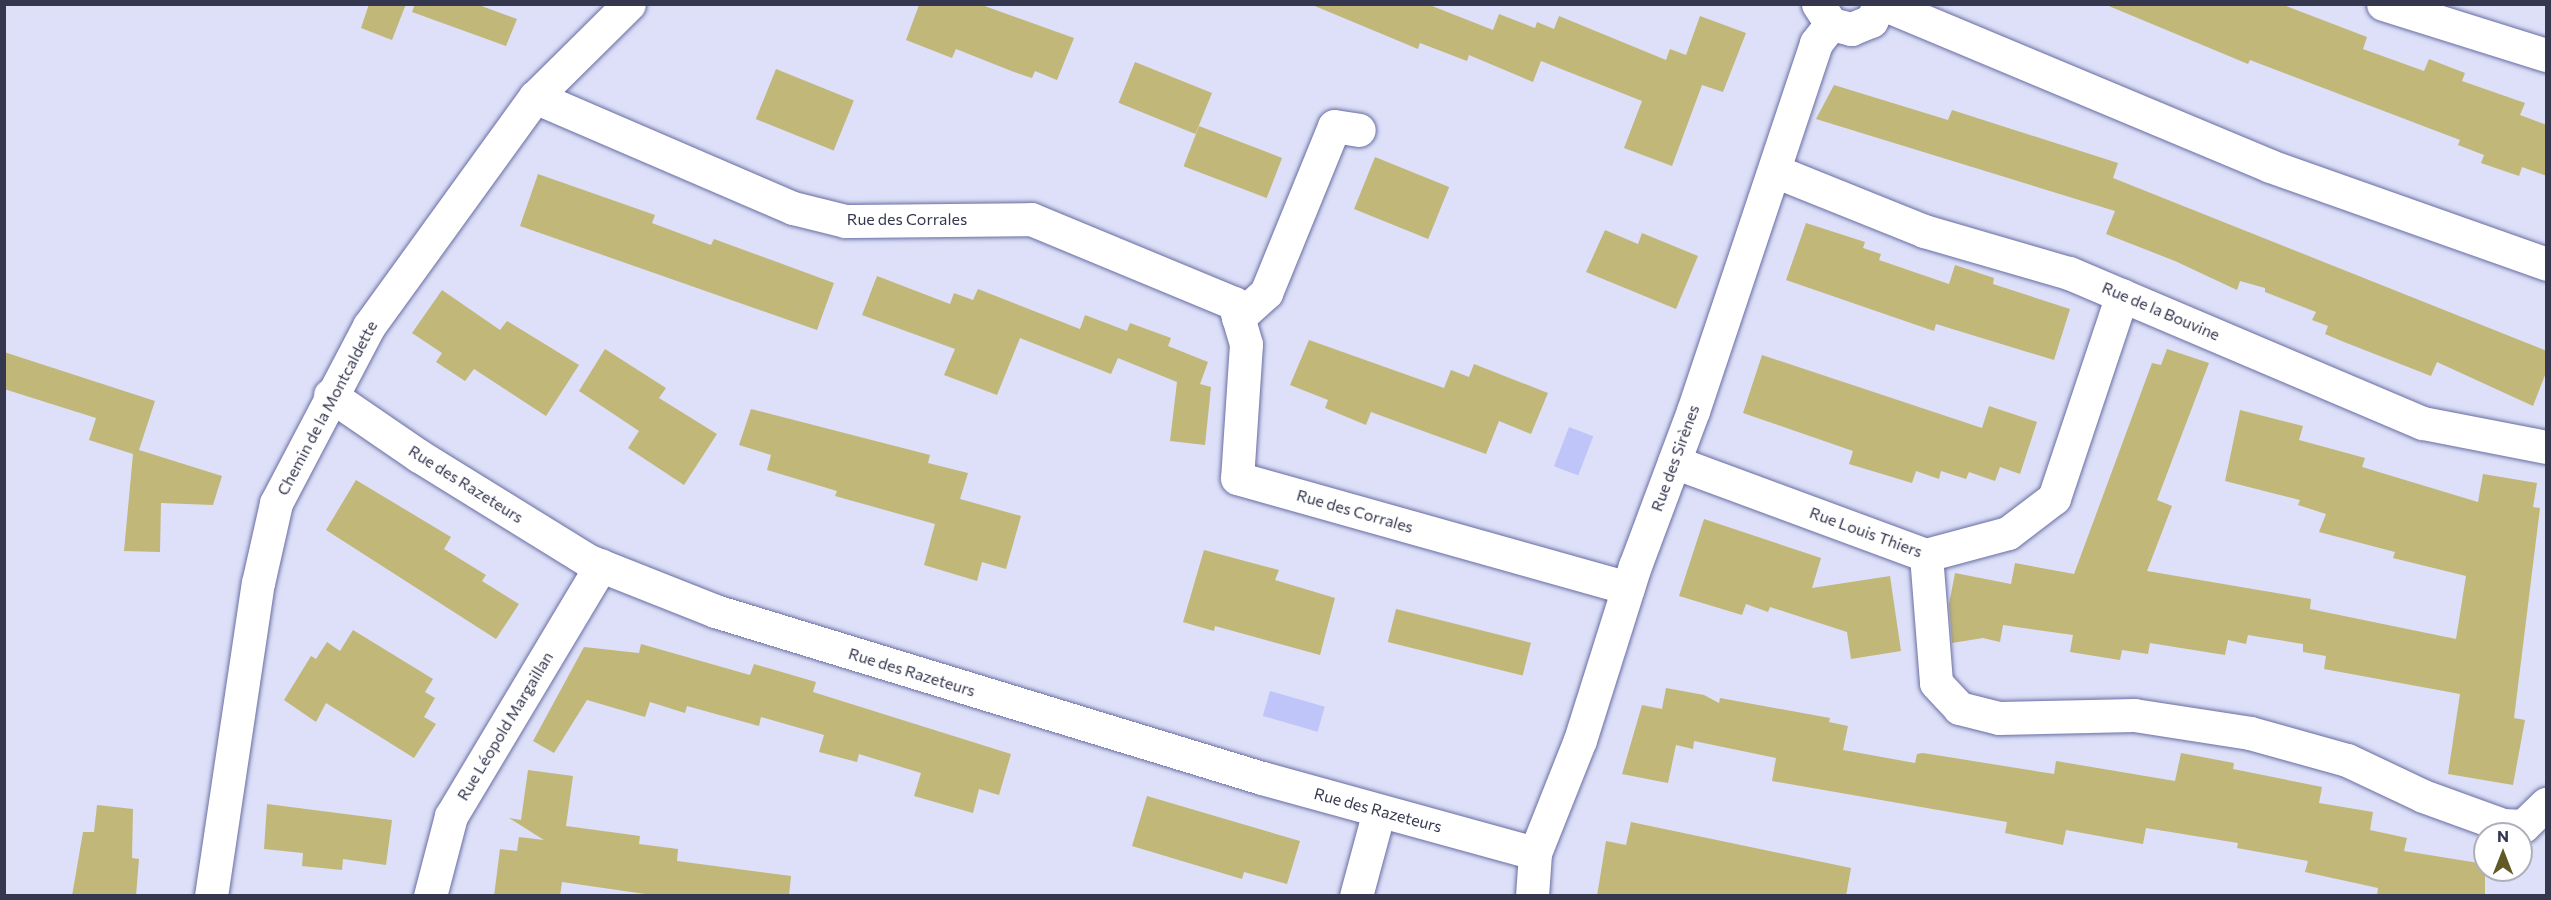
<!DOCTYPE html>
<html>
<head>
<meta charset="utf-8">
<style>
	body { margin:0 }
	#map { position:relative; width:2551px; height:900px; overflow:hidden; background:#dde0f8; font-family:Commissioner,sans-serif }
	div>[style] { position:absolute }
	.water>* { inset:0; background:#bfc5f8; transform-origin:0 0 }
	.building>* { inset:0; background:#c1b778; transform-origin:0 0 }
	.roads { filter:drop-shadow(0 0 2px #696da2) drop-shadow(0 0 2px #696da2) }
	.minor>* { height:33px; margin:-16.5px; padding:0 16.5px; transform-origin:16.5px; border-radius:16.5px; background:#fff }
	span { translate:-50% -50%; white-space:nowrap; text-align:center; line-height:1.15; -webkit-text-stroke:6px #fff; paint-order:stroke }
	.street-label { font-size:16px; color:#35374f }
	.frame { position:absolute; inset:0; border:6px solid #35374f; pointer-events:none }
	.north { position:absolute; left:2473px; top:822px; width:60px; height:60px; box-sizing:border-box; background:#fff; border:2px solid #aeafb9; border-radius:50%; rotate:0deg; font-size:16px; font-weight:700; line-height:24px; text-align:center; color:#35374f }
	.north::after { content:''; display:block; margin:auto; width:21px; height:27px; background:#625a26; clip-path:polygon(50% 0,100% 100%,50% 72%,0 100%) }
</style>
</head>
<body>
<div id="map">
	<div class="water">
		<i style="left:1569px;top:427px;width:26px;height:42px;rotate:21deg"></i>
		<i style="left:1270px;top:691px;width:57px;height:26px;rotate:16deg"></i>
	</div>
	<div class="building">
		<i style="clip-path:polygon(369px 4px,406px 4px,392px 40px,361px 28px)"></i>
		<i style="clip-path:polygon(415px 4px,476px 4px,517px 19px,506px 46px,412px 12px)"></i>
		<i style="clip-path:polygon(979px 4px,1074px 38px,1057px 80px,1035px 71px,1032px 78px,1014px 72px,956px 49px,952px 58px,906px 40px,919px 5px)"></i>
		<i style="clip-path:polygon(1310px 4px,1427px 4px,1493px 30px,1499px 14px,1535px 28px,1537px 22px,1554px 29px,1559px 16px,1666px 60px,1670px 49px,1686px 55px,1700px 16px,1746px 33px,1723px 92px,1702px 85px,1672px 166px,1624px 148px,1642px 101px,1541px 61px,1533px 82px,1469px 55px,1467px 61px,1420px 43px,1418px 49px)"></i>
		<i style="clip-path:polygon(2104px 4px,2281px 4px,2367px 37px,2363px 49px,2424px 71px,2429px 59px,2465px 73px,2462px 81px,2525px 103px,2520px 115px,2547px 125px,2547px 176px,2522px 167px,2519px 176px,2481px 163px,2484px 155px,2458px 145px,2460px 140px,2250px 60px,2248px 64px)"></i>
		<i style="left:1135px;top:62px;width:83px;height:44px;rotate:22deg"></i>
		<i style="left:776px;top:69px;width:84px;height:54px;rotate:22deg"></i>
		<i style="clip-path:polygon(1834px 85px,1948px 120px,1952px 110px,2118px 163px,2113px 178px,2547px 351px,2547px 370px,2533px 406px,2437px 362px,2431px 376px,2344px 342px,2325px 334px,2328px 326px,2312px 320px,2316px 312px,2265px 292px,2265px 288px,2240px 281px,2237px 290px,2175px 261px,2106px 234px,2115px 211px,1816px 119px)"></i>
		<i style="left:1199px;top:126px;width:89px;height:43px;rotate:21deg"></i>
		<i style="left:1375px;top:157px;width:80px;height:56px;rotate:22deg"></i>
		<i style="clip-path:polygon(538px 174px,655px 215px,652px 223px,711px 245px,714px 239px,834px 283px,817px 330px,520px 226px)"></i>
		<i style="clip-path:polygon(1806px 223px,1865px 242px,1863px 248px,1881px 254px,1879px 260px,1949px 284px,1955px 265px,1994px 278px,1993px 284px,2070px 309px,2054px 360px,1936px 324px,1934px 331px,1786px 280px)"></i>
		<i style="clip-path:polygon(1605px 230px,1638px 244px,1642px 233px,1698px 256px,1676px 309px,1586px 272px)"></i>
		<i style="clip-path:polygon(877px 276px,950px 304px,954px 293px,973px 300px,978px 289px,1080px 329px,1085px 315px,1127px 331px,1130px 323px,1171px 338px,1168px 346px,1208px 362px,1200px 384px,1211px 387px,1205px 445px,1170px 441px,1177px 382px,1118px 358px,1121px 351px,1111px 374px,1020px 338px,997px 395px,944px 375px,955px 349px,862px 315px)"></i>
		<i style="clip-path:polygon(442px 290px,500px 330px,507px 321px,579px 365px,546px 416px,474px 369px,465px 381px,436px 362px,442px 353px,412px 333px)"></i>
		<i style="clip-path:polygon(1309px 340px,1444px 388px,1451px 370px,1469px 377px,1474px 364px,1548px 393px,1531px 434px,1499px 421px,1486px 454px,1371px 412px,1366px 425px,1325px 408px,1328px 400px,1290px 385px)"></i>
		<i style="clip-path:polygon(605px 349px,666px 388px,659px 398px,717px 434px,684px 485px,628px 448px,639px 431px,579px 391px)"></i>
		<i style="clip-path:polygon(2167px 349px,2209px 363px,2157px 500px,2172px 506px,2147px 571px,2311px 599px,2310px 609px,2456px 639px,2466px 576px,2393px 558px,2395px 552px,2319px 532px,2326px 514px,2298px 505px,2300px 500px,2225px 481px,2240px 410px,2303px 426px,2299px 440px,2365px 458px,2362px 467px,2478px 502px,2483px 474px,2537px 483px,2533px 507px,2540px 508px,2514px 718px,2525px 720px,2513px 785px,2448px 774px,2460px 694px,2324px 669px,2326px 656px,2303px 652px,2303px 644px,2248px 635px,2246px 644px,2228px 640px,2225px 655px,2150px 643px,2148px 654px,2122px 650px,2120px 660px,2070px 652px,2073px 635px,2003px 625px,2000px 642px,1983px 638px,1952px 643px,1949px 604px,1955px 573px,2011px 584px,2015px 563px,2074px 574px,2152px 363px,2161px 365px)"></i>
		<i style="clip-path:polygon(4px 352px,155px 401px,139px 450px,222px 476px,213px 505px,161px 503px,160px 552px,124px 551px,133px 454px,89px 440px,96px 418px,4px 389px)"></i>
		<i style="clip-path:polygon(1762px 355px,1982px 428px,1989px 406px,2037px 422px,2020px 474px,2000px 467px,1995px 481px,1969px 472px,1966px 479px,1941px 471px,1939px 479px,1916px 471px,1912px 483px,1849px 464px,1853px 451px,1743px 413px)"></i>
		<i style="clip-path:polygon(751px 409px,930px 455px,928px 463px,968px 473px,960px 499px,1021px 516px,1006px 569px,982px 562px,977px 581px,924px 565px,935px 524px,835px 496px,837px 491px,767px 470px,771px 455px,739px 445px)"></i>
		<i style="clip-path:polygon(356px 480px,451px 537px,444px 549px,486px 575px,482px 581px,519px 604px,496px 639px,326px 530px)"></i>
		<i style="clip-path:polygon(1704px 519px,1821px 558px,1812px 588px,1890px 576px,1901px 651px,1851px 659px,1847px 632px,1770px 607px,1768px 612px,1746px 604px,1742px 615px,1679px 596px)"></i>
		<i style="clip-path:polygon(1204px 550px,1279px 570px,1275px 580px,1335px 598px,1320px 655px,1215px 626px,1214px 631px,1183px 622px)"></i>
		<i style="left:1396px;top:609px;width:139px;height:34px;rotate:14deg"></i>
		<i style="clip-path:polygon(353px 630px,433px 679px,425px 692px,435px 698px,424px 717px,436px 724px,414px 758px,326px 703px,316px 722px,284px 700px,311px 656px,316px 659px,327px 642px,340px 651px)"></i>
		<i style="clip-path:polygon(641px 644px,750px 675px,754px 664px,816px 682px,813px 692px,1011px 754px,999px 795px,979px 789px,973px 813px,914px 796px,921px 773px,859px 754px,857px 762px,819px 752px,824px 735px,761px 717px,759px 726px,687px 706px,685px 713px,650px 702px,645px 717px,587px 700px,554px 753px,533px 741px,584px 647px,639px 653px)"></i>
		<i style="clip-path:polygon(1666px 688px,1704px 695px,1719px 703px,1720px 698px,1830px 718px,1829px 722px,1848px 726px,1843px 750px,1915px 763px,1917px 754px,1923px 753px,2054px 774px,2056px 761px,2175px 781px,2181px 753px,2234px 763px,2233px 769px,2322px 787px,2319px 803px,2373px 812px,2370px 830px,2407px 838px,2404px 851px,2485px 864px,2485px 896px,2377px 896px,2378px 888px,2305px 872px,2308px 861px,2237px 848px,2238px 843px,2146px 828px,2143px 844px,2066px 830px,2063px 845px,2005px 833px,2007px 822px,1772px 781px,1776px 758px,1694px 741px,1693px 749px,1676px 745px,1668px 783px,1622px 774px,1642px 705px,1662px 709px)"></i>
		<i style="clip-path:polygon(528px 770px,573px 776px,566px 826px,640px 836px,639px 844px,678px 849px,677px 861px,791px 876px,789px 896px,659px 896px,562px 882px,560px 896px,494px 896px,500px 849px,517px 851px,519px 837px,544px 840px,509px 818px,521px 820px)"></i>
		<i style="clip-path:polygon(1147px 796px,1300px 841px,1287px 884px,1244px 872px,1242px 879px,1132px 846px)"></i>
		<i style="clip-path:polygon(267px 804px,392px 820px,386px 865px,343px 859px,342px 870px,302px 866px,303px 853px,264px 849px)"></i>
		<i style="clip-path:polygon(97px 805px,133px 809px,132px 858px,139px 859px,136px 896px,72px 896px,83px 832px,94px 832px)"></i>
		<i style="clip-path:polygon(1631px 822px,1851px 868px,1846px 896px,1597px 896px,1606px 841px,1626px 845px)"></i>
	</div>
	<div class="roads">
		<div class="minor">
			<i style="left:1818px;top:4px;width:24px;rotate:57deg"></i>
			<i style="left:1831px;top:24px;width:21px;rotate:14deg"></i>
			<i style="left:1851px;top:29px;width:22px;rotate:-22deg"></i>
			<i style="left:1871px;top:21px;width:19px;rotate:-62deg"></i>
			<i style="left:1883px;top:4px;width:420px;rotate:22.7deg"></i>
			<i style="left:2270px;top:166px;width:293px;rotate:19.5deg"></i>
			<i style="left:2383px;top:4px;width:171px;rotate:17.4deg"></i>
			<i style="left:535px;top:97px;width:281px;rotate:23.3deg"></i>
			<i style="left:793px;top:208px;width:54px;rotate:14deg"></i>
			<i style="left:845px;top:221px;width:186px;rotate:-0.6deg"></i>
			<i style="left:1031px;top:219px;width:220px;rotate:22.5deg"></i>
			<i style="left:1234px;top:303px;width:43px;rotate:73.7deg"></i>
			<i style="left:1246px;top:344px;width:134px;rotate:93.8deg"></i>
			<i style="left:1237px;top:478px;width:406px;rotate:15.7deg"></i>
			<i style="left:1775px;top:171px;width:161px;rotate:21.9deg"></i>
			<i style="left:1924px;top:231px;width:151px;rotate:16.2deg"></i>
			<i style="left:2069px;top:273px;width:384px;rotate:23deg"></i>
			<i style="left:2423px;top:423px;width:125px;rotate:11deg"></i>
			<i style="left:1238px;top:318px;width:38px;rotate:-42deg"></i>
			<i style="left:1266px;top:293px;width:180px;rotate:-67.8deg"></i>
			<i style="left:1334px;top:126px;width:25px;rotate:9deg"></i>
			<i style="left:330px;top:395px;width:108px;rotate:34.4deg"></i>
			<i style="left:419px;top:456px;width:200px;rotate:31.7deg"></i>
			<i style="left:589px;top:561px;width:136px;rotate:21.6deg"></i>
			<i style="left:715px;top:611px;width:572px;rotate:16.98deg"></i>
			<i style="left:1262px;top:778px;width:283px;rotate:15.4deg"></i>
			<i style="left:1674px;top:462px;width:269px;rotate:20.3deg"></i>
			<i style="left:1926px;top:555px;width:85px;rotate:-15deg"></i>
			<i style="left:2008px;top:533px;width:58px;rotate:-37.3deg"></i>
			<i style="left:2054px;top:498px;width:214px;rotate:-71.5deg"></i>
			<i style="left:1926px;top:555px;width:128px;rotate:85.5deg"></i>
			<i style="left:1936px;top:683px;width:34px;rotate:47deg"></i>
			<i style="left:1959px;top:708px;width:41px;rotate:14deg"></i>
			<i style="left:1999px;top:718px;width:135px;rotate:-1.3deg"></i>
			<i style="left:2134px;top:715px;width:117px;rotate:8.8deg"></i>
			<i style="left:2250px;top:733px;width:101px;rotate:15.6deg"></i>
			<i style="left:2347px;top:760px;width:84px;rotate:25.3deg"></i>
			<i style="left:2423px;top:796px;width:85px;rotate:19.9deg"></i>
			<i style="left:2503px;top:825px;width:20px;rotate:3deg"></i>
			<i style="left:2523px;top:826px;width:32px;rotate:-44deg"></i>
			<i style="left:211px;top:896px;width:317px;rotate:-81.5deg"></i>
			<i style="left:258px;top:583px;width:82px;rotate:-77.3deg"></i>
			<i style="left:276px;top:503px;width:200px;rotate:-62.3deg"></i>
			<i style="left:369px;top:326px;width:283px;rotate:-54.1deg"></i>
			<i style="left:535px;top:97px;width:132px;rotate:-44.7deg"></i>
			<i style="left:430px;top:896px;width:83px;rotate:-75.3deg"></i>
			<i style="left:451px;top:816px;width:292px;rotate:-59.1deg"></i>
			<i style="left:1356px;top:896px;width:88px;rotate:-74.9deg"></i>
			<i style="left:1532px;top:896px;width:43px;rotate:-86deg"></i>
			<i style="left:1535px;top:853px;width:122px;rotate:-68.3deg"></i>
			<i style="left:1580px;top:740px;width:182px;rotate:-72.5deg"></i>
			<i style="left:1635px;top:566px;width:165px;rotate:-69.5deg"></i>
			<i style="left:1693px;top:411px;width:388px;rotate:-71.5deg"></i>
			<i style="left:1816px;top:43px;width:24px;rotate:-52deg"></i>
		</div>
	</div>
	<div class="street-label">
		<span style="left:907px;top:219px">Rue des Corrales</span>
		<span style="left:2161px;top:311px;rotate:23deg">Rue de la Bouvine</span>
		<span style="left:327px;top:408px;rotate:-62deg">Chemin de la Montcaldette</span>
		<span style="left:1675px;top:458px;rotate:-70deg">Rue des Sirènes</span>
		<span style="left:466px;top:484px;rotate:32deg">Rue des Razeteurs</span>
		<span style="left:1355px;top:511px;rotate:16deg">Rue des Corrales</span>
		<span style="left:1866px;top:532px;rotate:20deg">Rue Louis Thiers</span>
		<span style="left:912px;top:672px;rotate:17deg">Rue des Razeteurs</span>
		<span style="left:505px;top:726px;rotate:-59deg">Rue Léopold Margaillan</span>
		<span style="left:1378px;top:810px;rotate:15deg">Rue des Razeteurs</span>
	</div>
	<div class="frame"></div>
	<div class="north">N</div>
</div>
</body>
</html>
